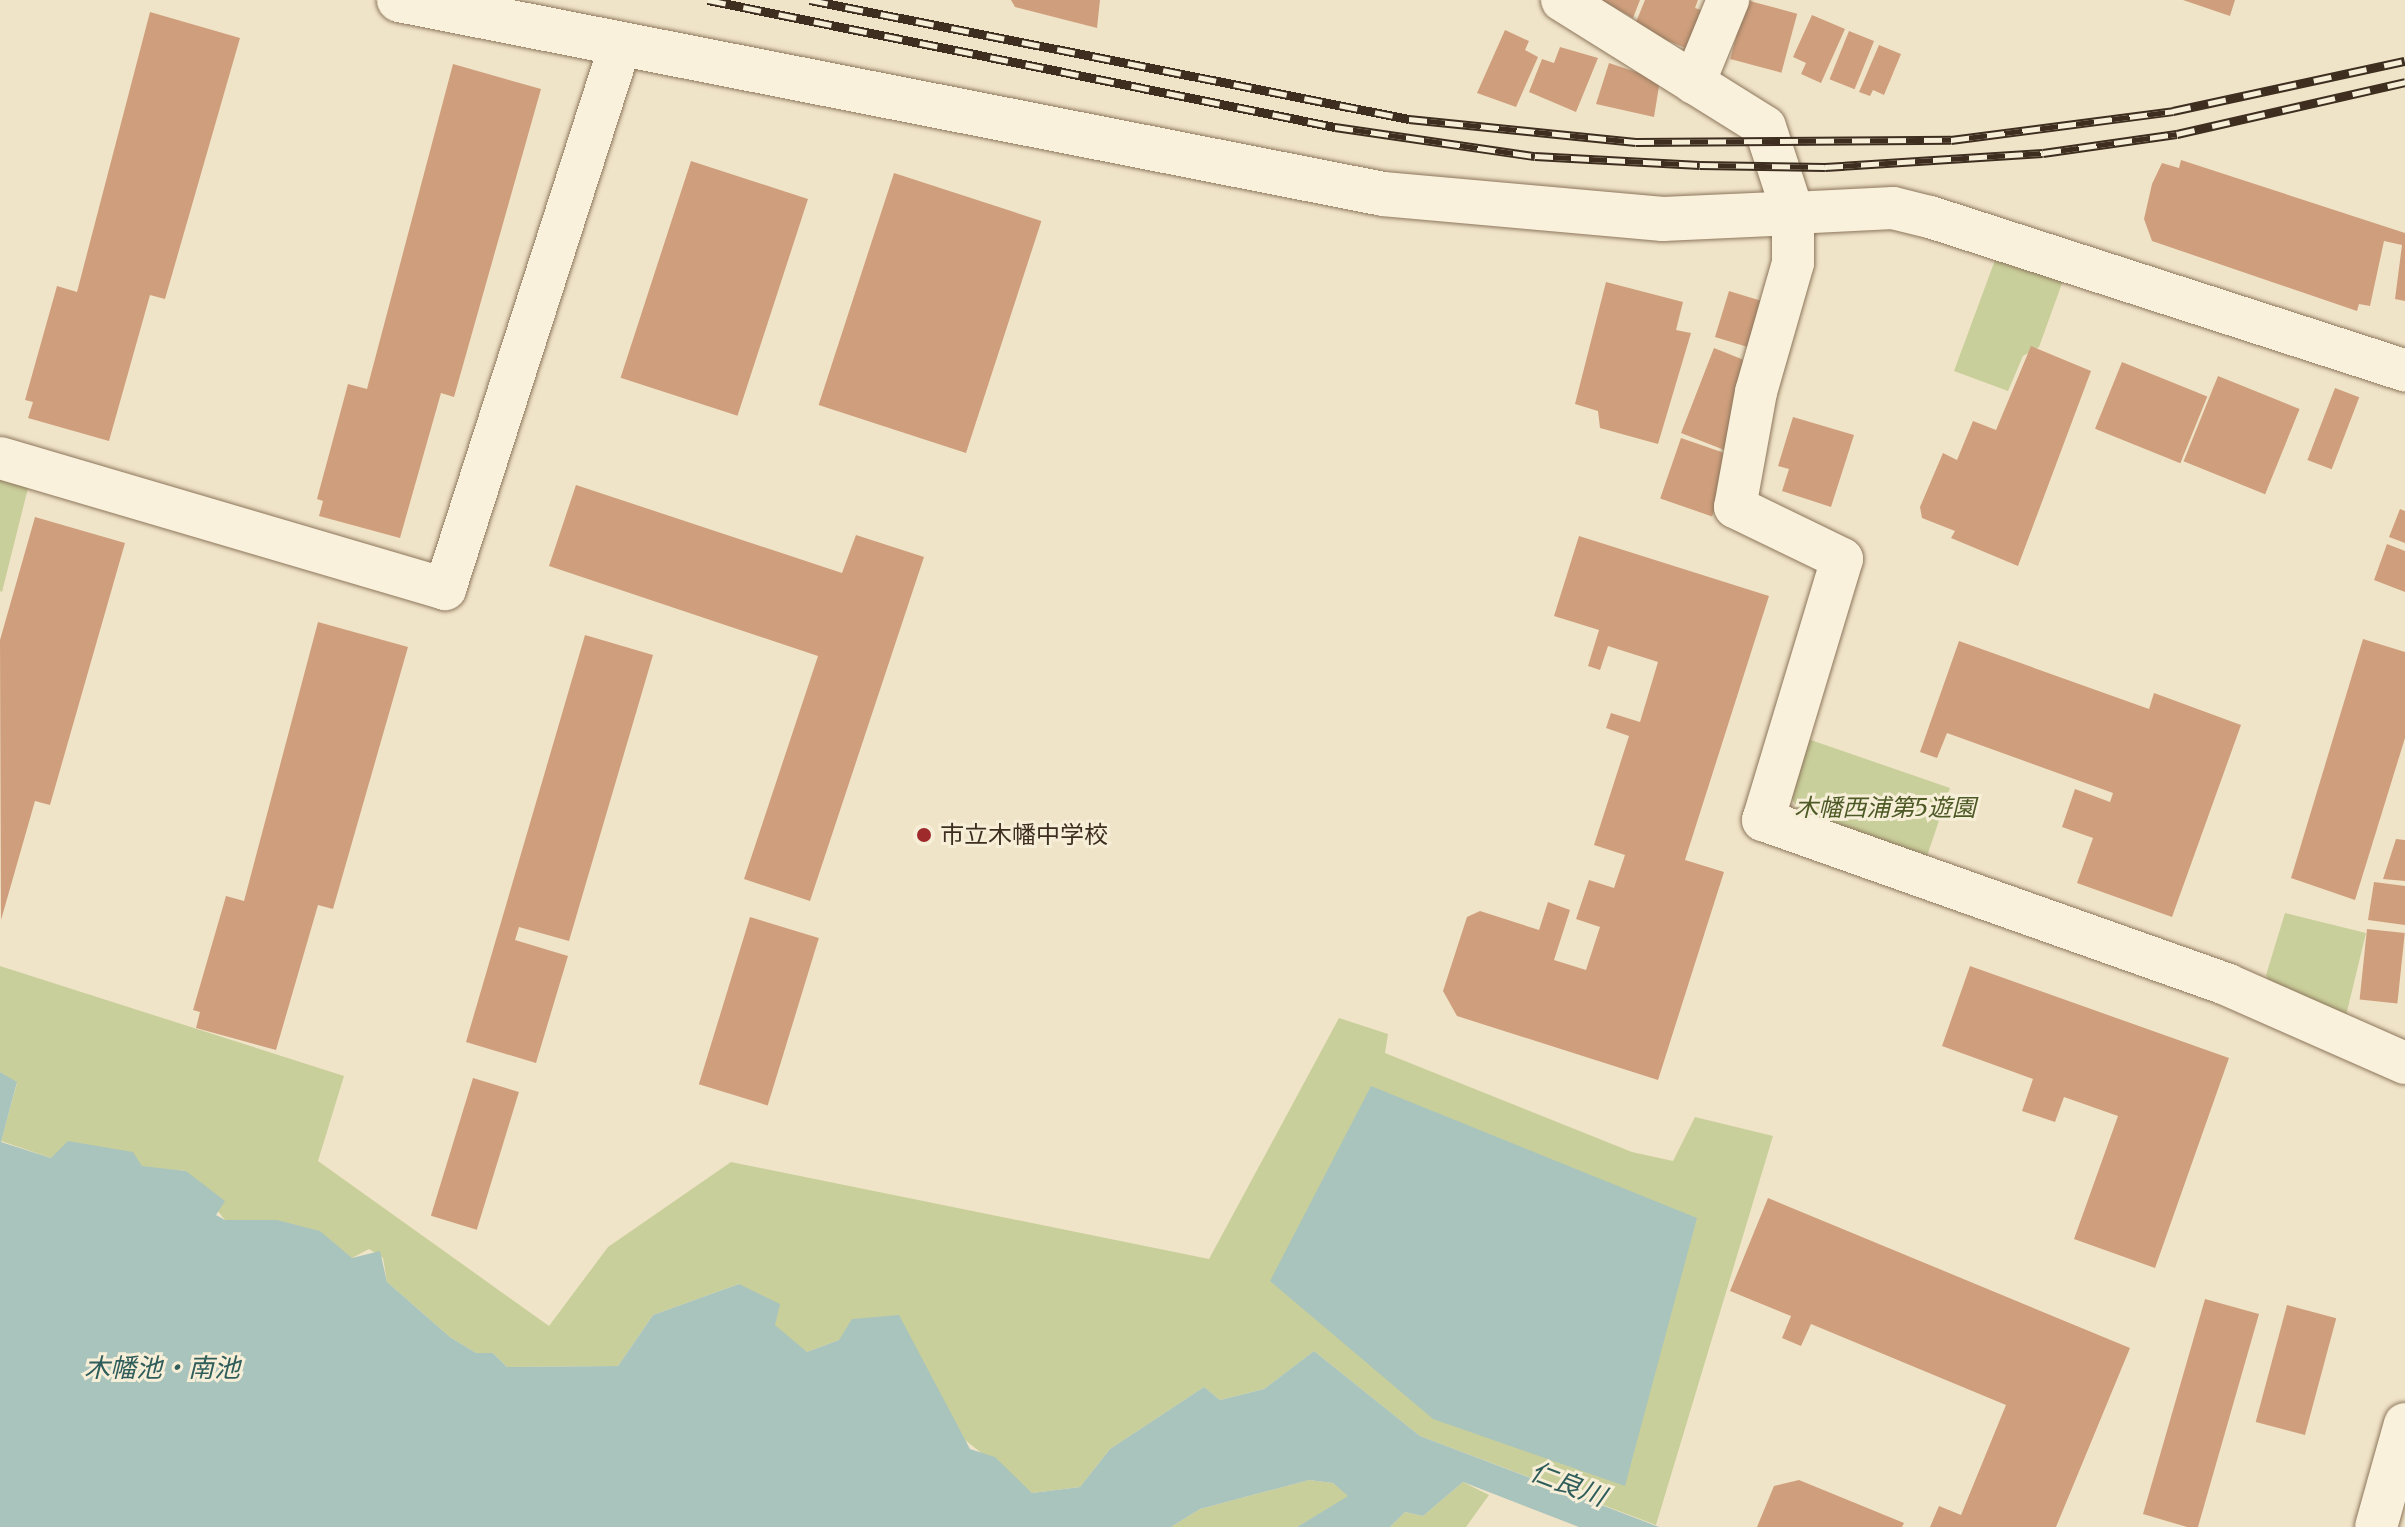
<!DOCTYPE html>
<html>
<head>
<meta charset="utf-8">
<style>
	body { margin:0 }
	#map { position:relative; width:2405px; height:1527px; overflow:hidden; background:#f0e4c8; font-family:Merriweather,"Noto Sans JP",serif }
	div>[style] { position:absolute }
	.green>* { inset:0; background:#c9cf9b }
	.water>* { inset:0; background:#a9c4bc }
	.building>* { inset:0; background:#cf9f7d; transform-origin:0 0 }
	.roads { filter:drop-shadow(0 0 2px #8d765c) drop-shadow(0 0 2px #8d765c) }
	.minor>* { height:42px; margin:-21px; padding:0 21px; transform-origin:21px; border-radius:21px; background:#faf1dc }
	.tertiary>* { height:44px; margin:-22px; padding:0 22px; transform-origin:22px; border-radius:22px; background:#faf1dc }
	.rail>* { height:9px; margin-top:-4.5px; transform-origin:0; background:repeating-linear-gradient(90deg,#f7eed8 0 18px,#3d2e20 0 36px); box-sizing:border-box; border-block:2px solid #3d2e20 }
	.dots>* { width:22px; height:22px; translate:-50% -50%; box-sizing:border-box; border:4px solid #f7eed8; border-radius:50% }
	span { translate:-50% -50%; white-space:nowrap; text-align:center; line-height:1.15; -webkit-text-stroke:6px #f7eed8; paint-order:stroke }
	.park-label { font-size:24px; color:#4d5a26; font-style:italic }
	.poi-label { font-size:24px; color:#3d2e20 }
	.left { translate:0 -50%; text-align:left }
	.water-label { font-size:26px; color:#2f5d5a; font-style:italic }
</style>
</head>
<body>
<div id="map">
	<div class="green">
		<i style="clip-path:polygon(1998px 252px,2065px 275px,2039px 347px,2023px 356px,2008px 391px,1954px 371px)"></i>
		<i style="clip-path:polygon(0 476px,28px 488px,2px 592px,0 591px)"></i>
		<i style="clip-path:polygon(1805px 738px,1950px 788px,1924px 865px,1802px 819px,1788px 790px)"></i>
		<i style="clip-path:polygon(2285px 913px,2366px 933px,2345px 1020px,2275px 993px,2266px 975px)"></i>
		<i style="clip-path:polygon(0 966px,344px 1076px,318px 1161px,549px 1326px,608px 1247px,731px 1162px,1209px 1259px,1339px 1018px,1388px 1034px,1385px 1053px,1632px 1152px,1673px 1161px,1695px 1117px,1773px 1136px,1656px 1525px,1420px 1436px,1314px 1351px,1264px 1389px,1220px 1400px,1204px 1387px,1110px 1449px,1080px 1487px,1032px 1493px,839px 1340px,807px 1352px,788px 1343px,739px 1284px,653px 1315px,618px 1366px,507px 1367px,493px 1353px,476px 1353px,450px 1337px,387px 1282px,383px 1258px,369px 1249px,352px 1258px,277px 1220px,225px 1220px,186px 1171px,51px 1158px,1px 1141px,17px 1083px,0 1072px)"></i>
		<i style="clip-path:polygon(1309px 1480px,1333px 1483px,1349px 1496px,1297px 1527px,1171px 1527px,1200px 1509px)"></i>
		<i style="clip-path:polygon(1463px 1482px,1489px 1495px,1466px 1527px,1390px 1527px,1405px 1512px,1423px 1516px)"></i>
	</div>
	<div class="water">
		<i style="clip-path:polygon(0 1072px,17px 1082px,1px 1142px,51px 1158px,68px 1141px,133px 1152px,142px 1166px,186px 1171px,225px 1201px,216px 1215px,225px 1220px,277px 1220px,320px 1231px,352px 1258px,380px 1251px,387px 1282px,450px 1337px,476px 1353px,493px 1353px,507px 1367px,618px 1366px,653px 1315px,739px 1284px,780px 1304px,775px 1325px,807px 1352px,839px 1340px,852px 1319px,899px 1315px,970px 1449px,995px 1457px,1032px 1493px,1080px 1487px,1110px 1449px,1204px 1387px,1220px 1400px,1264px 1389px,1314px 1351px,1420px 1436px,1659px 1527px,1579px 1527px,1463px 1482px,1423px 1516px,1405px 1512px,1390px 1527px,1297px 1527px,1348px 1496px,1333px 1483px,1309px 1480px,1200px 1509px,1171px 1527px,0 1527px)"></i>
		<i style="clip-path:polygon(1371px 1086px,1697px 1218px,1625px 1486px,1433px 1419px,1270px 1281px)"></i>
	</div>
	<div class="building">
		<i style="clip-path:polygon(1011px 0,1100px 0,1097px 28px,1015px 7px)"></i>
		<i style="clip-path:polygon(1601px 0,1640px 0,1633px 18px)"></i>
		<i style="clip-path:polygon(1645px 0,1698px 0,1695px 8px,1704px 11px,1688px 49px,1634px 27px)"></i>
		<i style="left:1746px;top:0;width:53px;height:61px;rotate:15deg"></i>
		<i style="clip-path:polygon(2183px 0,2235px 0,2230px 16px)"></i>
		<i style="clip-path:polygon(150px 12px,240px 38px,165px 299px,150px 295px,109px 441px,28px 418px,33px 402px,25px 400px,57px 286px,77px 292px)"></i>
		<i style="clip-path:polygon(1812px 15px,1845px 29px,1821px 83px,1801px 74px,1806px 63px,1793px 57px)"></i>
		<i style="clip-path:polygon(1505px 30px,1529px 41px,1525px 50px,1538px 57px,1516px 107px,1477px 93px)"></i>
		<i style="left:1849px;top:31px;width:27px;height:52px;rotate:22deg"></i>
		<i style="clip-path:polygon(1879px 45px,1901px 54px,1884px 95px,1873px 90px,1870px 96px,1859px 92px)"></i>
		<i style="clip-path:polygon(1560px 47px,1598px 58px,1576px 112px,1529px 92px,1542px 59px,1554px 63px)"></i>
		<i style="clip-path:polygon(1609px 63px,1660px 80px,1654px 117px,1596px 104px)"></i>
		<i style="clip-path:polygon(453px 64px,541px 89px,454px 397px,441px 393px,400px 538px,319px 516px,323px 501px,317px 499px,348px 384px,367px 389px)"></i>
		<i style="clip-path:polygon(2181px 160px,2405px 233px,2405px 301px,2395px 299px,2402px 245px,2384px 241px,2370px 306px,2359px 304px,2357px 311px,2152px 241px,2144px 219px,2152px 184px,2162px 163px,2179px 168px)"></i>
		<i style="left:691px;top:161px;width:123px;height:228px;rotate:18deg"></i>
		<i style="left:894px;top:173px;width:155px;height:244px;rotate:18deg"></i>
		<i style="clip-path:polygon(1606px 282px,1683px 302px,1676px 330px,1691px 333px,1658px 444px,1600px 428px,1598px 411px,1575px 404px)"></i>
		<i style="left:1729px;top:291px;width:41px;height:48px;rotate:17deg"></i>
		<i style="clip-path:polygon(2031px 346px,2091px 371px,2018px 566px,1951px 538px,1955px 531px,1922px 518px,1920px 507px,1943px 453px,1957px 460px,1973px 421px,1996px 430px)"></i>
		<i style="clip-path:polygon(1714px 348px,1749px 362px,1733px 404px,1741px 407px,1732px 453px,1681px 433px)"></i>
		<i style="left:2122px;top:362px;width:92px;height:72px;rotate:22deg"></i>
		<i style="left:2218px;top:376px;width:88px;height:92px;rotate:22deg"></i>
		<i style="left:2335px;top:388px;width:26px;height:77px;rotate:21deg"></i>
		<i style="clip-path:polygon(1793px 417px,1854px 435px,1831px 507px,1782px 491px,1789px 469px,1778px 466px)"></i>
		<i style="left:1681px;top:438px;width:55px;height:64px;rotate:19deg"></i>
		<i style="clip-path:polygon(576px 485px,842px 573px,856px 535px,924px 557px,810px 901px,744px 879px,818px 656px,549px 566px)"></i>
		<i style="clip-path:polygon(2400px 509px,2405px 511px,2405px 543px,2389px 537px)"></i>
		<i style="clip-path:polygon(35px 517px,125px 543px,50px 805px,35px 801px,1px 920px,0 640px)"></i>
		<i style="clip-path:polygon(1579px 536px,1769px 596px,1685px 860px,1724px 872px,1658px 1080px,1457px 1016px,1443px 991px,1467px 917px,1480px 911px,1539px 930px,1548px 902px,1570px 910px,1554px 960px,1586px 970px,1600px 927px,1576px 919px,1589px 880px,1614px 888px,1625px 855px,1594px 845px,1629px 736px,1606px 728px,1611px 713px,1640px 722px,1658px 662px,1608px 646px,1600px 670px,1588px 666px,1599px 630px,1554px 616px)"></i>
		<i style="clip-path:polygon(2387px 544px,2405px 551px,2405px 592px,2374px 580px)"></i>
		<i style="clip-path:polygon(318px 622px,408px 647px,333px 909px,318px 905px,276px 1050px,196px 1028px,200px 1012px,193px 1010px,226px 896px,244px 901px)"></i>
		<i style="clip-path:polygon(585px 635px,653px 655px,569px 941px,519px 927px,515px 940px,568px 956px,536px 1063px,466px 1042px)"></i>
		<i style="clip-path:polygon(2363px 639px,2405px 652px,2405px 738px,2355px 900px,2291px 878px)"></i>
		<i style="clip-path:polygon(1959px 641px,2149px 709px,2154px 693px,2241px 725px,2172px 917px,2077px 883px,2093px 838px,2062px 827px,2075px 789px,2110px 802px,2113px 793px,1947px 733px,1937px 758px,1920px 752px)"></i>
		<i style="clip-path:polygon(2396px 839px,2405px 840px,2405px 881px,2383px 879px)"></i>
		<i style="clip-path:polygon(2374px 882px,2405px 886px,2405px 925px,2368px 920px)"></i>
		<i style="left:750px;top:917px;width:72px;height:175px;rotate:17deg"></i>
		<i style="left:2367px;top:929px;width:38px;height:71px;rotate:6deg"></i>
		<i style="clip-path:polygon(1970px 966px,2229px 1058px,2155px 1268px,2074px 1239px,2118px 1116px,2064px 1097px,2055px 1122px,2022px 1111px,2033px 1079px,1942px 1046px)"></i>
		<i style="left:473px;top:1078px;width:48px;height:144px;rotate:17deg"></i>
		<i style="clip-path:polygon(1768px 1198px,2130px 1348px,2056px 1527px,1930px 1527px,1939px 1506px,1961px 1515px,2006px 1405px,1811px 1324px,1801px 1346px,1782px 1338px,1791px 1316px,1730px 1291px)"></i>
		<i style="clip-path:polygon(2205px 1299px,2259px 1314px,2198px 1527px,2187px 1527px,2143px 1514px)"></i>
		<i style="left:2287px;top:1305px;width:51px;height:121px;rotate:15deg"></i>
		<i style="clip-path:polygon(1799px 1480px,1904px 1523px,1902px 1527px,1757px 1527px,1774px 1486px)"></i>
	</div>
	<div class="roads">
		<div class="minor">
			<i style="left:1562px;top:0;width:239px;rotate:32deg"></i>
			<i style="left:1765px;top:127px;width:90px;rotate:72deg"></i>
			<i style="left:1793px;top:213px;width:50px;rotate:90deg"></i>
			<i style="left:1793px;top:263px;width:134px;rotate:106deg"></i>
			<i style="left:1756px;top:392px;width:117px;rotate:100.3deg"></i>
			<i style="left:1735px;top:507px;width:119px;rotate:25.9deg"></i>
			<i style="left:1842px;top:559px;width:273px;rotate:106.8deg"></i>
			<i style="left:1763px;top:820px;width:493px;rotate:19.5deg"></i>
			<i style="left:2228px;top:985px;width:193px;rotate:23.8deg"></i>
			<i style="left:1694px;top:83px;width:90px;rotate:-67.7deg"></i>
			<i style="left:1793px;top:213px;width:100px;rotate:-2.9deg"></i>
			<i style="left:1893px;top:208px;width:38px;rotate:14deg"></i>
			<i style="left:1930px;top:217px;width:499px;rotate:17.9deg"></i>
			<i style="left:0;top:458px;width:464px;rotate:16.4deg"></i>
			<i style="left:445px;top:589px;width:571px;rotate:-72.14deg"></i>
			<i style="left:2376px;top:1527px;width:107px;rotate:-74.3deg"></i>
		</div>
		<div class="tertiary">
			<i style="left:399px;top:0;width:1003px;rotate:11.15deg"></i>
			<i style="left:1383px;top:194px;width:281px;rotate:5.1deg"></i>
			<i style="left:1663px;top:219px;width:130px;rotate:-2.6deg"></i>
		</div>
	</div>
	<div class="rail">
		<i style="left:708px;top:0;width:640px;rotate:11.45deg"></i>
		<i style="left:1335px;top:127px;width:202px;rotate:8.3deg"></i>
		<i style="left:1535px;top:156px;width:165px;rotate:3.1deg"></i>
		<i style="left:1700px;top:165px;width:125px;rotate:0.9deg"></i>
		<i style="left:1825px;top:167px;width:218px;rotate:-3.7deg"></i>
		<i style="left:2043px;top:153px;width:135px;rotate:-8.1deg"></i>
		<i style="left:2177px;top:134px;width:234px;rotate:-12.8deg"></i>
		<i style="left:810px;top:0;width:611px;rotate:11.24deg"></i>
		<i style="left:1409px;top:119px;width:228px;rotate:5.8deg"></i>
		<i style="left:1636px;top:142px;width:315px;rotate:-0.4deg"></i>
		<i style="left:1951px;top:140px;width:224px;rotate:-7.4deg"></i>
		<i style="left:2173px;top:111px;width:237px;rotate:-12.2deg"></i>
	</div>
	<div class="dots">
		<i style="left:924px;top:835px;background:#9e2a2b"></i>
	</div>
	<div class="park-label">
		<span style="left:1885px;top:808px">木幡西浦第5遊園</span>
	</div>
	<div class="poi-label">
		<span class="left" style="left:940px;top:835px">市立木幡中学校</span>
	</div>
	<div class="water-label">
		<span style="left:162px;top:1368px">木幡池・南池</span>
		<span style="left:1568px;top:1484px;rotate:21deg">仁良川</span>
	</div>
</div>
</body>
</html>
